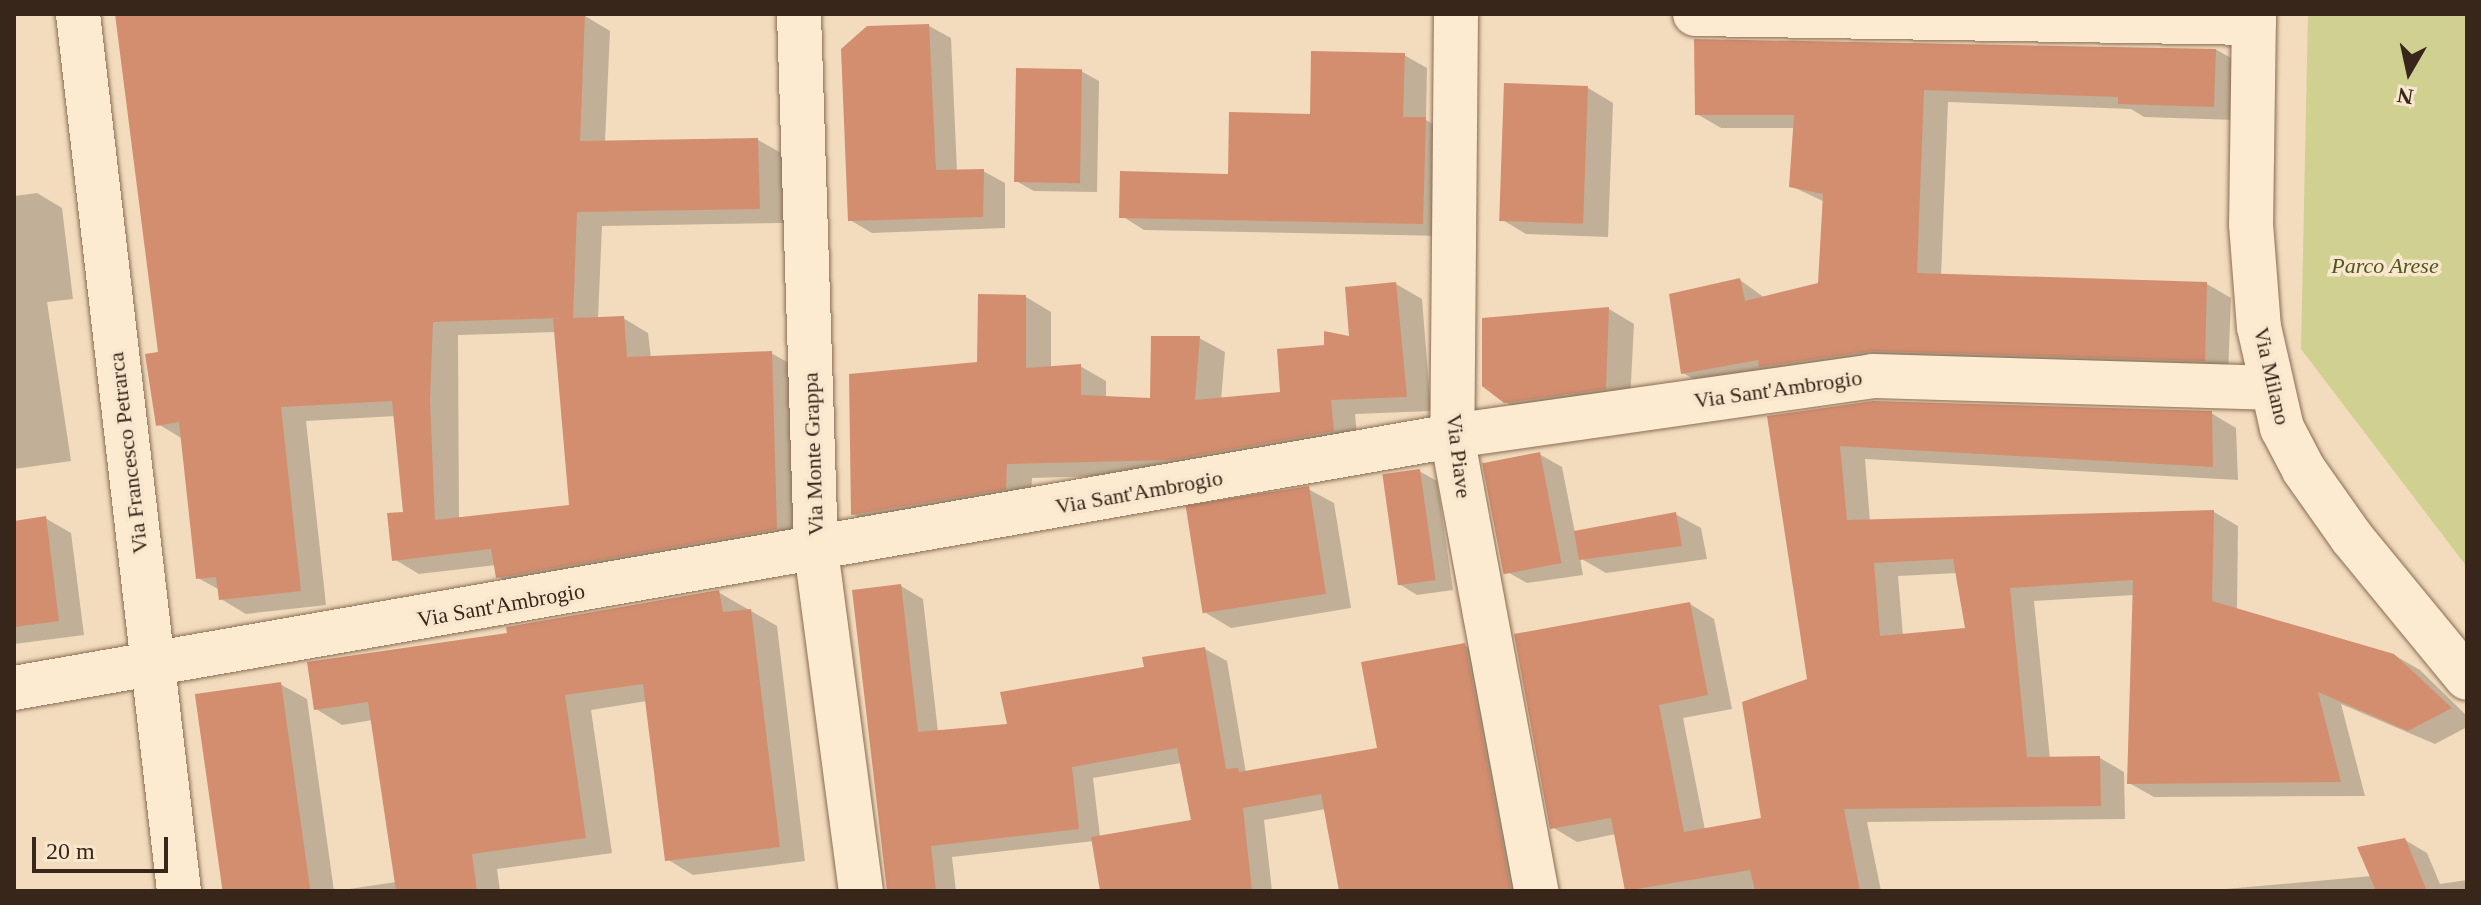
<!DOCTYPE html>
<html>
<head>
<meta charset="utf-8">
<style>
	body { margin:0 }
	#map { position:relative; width:2481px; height:905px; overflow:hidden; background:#f2dcbd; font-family:Georgia,serif }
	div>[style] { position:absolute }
	.green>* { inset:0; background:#d0d090 }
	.shadow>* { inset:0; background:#0003 }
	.building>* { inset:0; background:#d38e6f; transform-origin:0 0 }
	.roads { filter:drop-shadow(0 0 2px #8b6c54) drop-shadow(0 0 2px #8b6c54) }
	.minor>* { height:44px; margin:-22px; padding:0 22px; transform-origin:22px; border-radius:22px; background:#fcead1 }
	span { translate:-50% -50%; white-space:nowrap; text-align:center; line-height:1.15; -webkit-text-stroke:7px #f8e7cd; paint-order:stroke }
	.park-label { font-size:22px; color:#4f571f; font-style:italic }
	.street-label { font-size:22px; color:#39261b }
	.frame { position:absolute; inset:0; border:16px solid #39261b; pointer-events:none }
	.north { position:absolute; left:2369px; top:32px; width:80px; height:80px; -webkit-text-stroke:6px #f8e7cd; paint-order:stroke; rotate:189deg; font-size:22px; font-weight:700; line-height:32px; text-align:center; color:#39261b }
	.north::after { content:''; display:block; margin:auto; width:28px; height:36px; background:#39261b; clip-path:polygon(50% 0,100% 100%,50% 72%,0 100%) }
	.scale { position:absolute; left:32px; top:837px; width:136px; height:36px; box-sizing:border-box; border:4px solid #39261b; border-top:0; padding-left:10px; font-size:24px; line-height:28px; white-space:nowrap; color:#39261b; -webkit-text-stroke:6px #f8e7cd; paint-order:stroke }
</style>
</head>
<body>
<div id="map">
	<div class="green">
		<i style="clip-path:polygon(2308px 14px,2467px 14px,2467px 567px,2301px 349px)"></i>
	</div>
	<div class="shadow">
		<i style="clip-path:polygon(evenodd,125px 14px,585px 16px,610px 31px,605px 142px,758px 140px,783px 154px,784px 223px,602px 226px,598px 319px,623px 318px,648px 333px,651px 358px,771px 353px,796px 367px,802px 543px,523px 591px,498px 577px,496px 565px,419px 574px,394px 559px,406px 513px,396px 416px,306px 421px,326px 605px,246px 614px,221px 599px,220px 590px,198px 578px,183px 439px,158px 424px,160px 354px,125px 14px,556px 332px,571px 507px,459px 520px,458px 335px,556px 332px)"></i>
		<i style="clip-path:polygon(929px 26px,951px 38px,957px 171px,983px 171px,1005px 183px,1005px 228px,872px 233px,850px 220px)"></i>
		<i style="clip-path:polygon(2215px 49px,2240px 63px,2237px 120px,2144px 117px,2131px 109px,1948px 102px,1941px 276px,2207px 284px,2231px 298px,2228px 374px,1707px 387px,1683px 373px,1740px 280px,1765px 298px,1820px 285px,1825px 202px,1791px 186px,1795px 128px,1721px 128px,1697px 114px)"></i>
		<i style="clip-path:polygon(1404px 55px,1427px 68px,1426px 120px,1448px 133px,1445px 236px,1144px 230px,1122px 216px,1230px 176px)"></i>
		<i style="clip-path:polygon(1081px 71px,1099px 81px,1097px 192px,1034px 191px,1016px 181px)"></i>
		<i style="clip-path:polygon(1588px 88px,1613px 103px,1608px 237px,1526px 234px,1501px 219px)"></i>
		<i style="clip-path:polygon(37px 193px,62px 208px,73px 299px,47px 302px,71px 461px,14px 469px,14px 196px)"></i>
		<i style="clip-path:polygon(1396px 284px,1422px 299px,1431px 411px,1355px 414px,1358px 445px,1198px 473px,1032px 478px,1031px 503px,879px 529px,853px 514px,979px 364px,1026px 297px,1051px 312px,1051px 368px,1080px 366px,1106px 381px,1106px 398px,1152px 400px,1199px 338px,1225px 352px,1221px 400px,1282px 394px,1326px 347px,1351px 339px)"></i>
		<i style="clip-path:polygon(1609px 309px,1634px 324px,1630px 402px,1531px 417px,1505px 402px)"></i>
		<i style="clip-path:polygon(evenodd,2211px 413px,2236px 428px,2238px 480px,1865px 459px,1870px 522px,2214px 512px,2238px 526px,2237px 610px,2394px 655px,2420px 670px,2467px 716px,2467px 727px,2435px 744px,2341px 704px,2365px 796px,2154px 797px,2129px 783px,2134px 595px,2034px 601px,2050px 759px,2100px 758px,2124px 772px,2125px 819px,1867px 822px,1881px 891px,1628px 891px,1616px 834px,1577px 842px,1552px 827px,1690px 604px,1714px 619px,1732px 709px,1683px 718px,1705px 830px,1763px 820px,1810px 680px,1770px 418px,2211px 413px,1958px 573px,1968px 630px,1903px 636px,1898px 576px,1958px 573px)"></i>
		<i style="clip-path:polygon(1539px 454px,1562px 467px,1575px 533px,1675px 514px,1701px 528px,1707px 559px,1606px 573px,1580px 558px,1583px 575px,1527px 583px,1504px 570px)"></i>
		<i style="clip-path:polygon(1419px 471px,1437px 481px,1453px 590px,1417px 595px,1399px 584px)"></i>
		<i style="clip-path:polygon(1308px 489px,1334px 503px,1351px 608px,1231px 628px,1206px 613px)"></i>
		<i style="clip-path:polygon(45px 518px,71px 533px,84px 635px,14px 644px,14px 523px)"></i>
		<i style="clip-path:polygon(evenodd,901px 586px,923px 599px,938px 732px,1009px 726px,1205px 649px,1227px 661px,1246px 773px,1380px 749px,1464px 645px,1487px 658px,1533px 891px,1341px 891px,1326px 809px,1264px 820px,1272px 891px,1101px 891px,1094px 841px,952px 857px,956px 891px,889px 891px,901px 586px,1181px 763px,1193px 822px,1100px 837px,1093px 778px,1181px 763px)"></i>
		<i style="clip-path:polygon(718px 592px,777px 626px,805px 861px,693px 875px,667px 859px,647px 701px,591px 710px,612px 853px,497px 869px,500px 891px,336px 891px,396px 882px,373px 720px,342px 725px,316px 709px,509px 634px)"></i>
		<i style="clip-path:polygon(280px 684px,307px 699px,334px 891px,225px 891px)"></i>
		<i style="clip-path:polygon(2405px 840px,2427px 853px,2440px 884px,2467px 880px,2467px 891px,2203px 891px,2372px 876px)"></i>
	</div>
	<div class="building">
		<i style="clip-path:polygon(evenodd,115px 14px,585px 14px,580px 141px,758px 138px,760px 209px,577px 212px,573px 318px,624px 316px,627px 357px,772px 351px,777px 529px,496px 578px,491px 549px,392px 561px,387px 513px,403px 512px,392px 401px,281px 407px,301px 591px,219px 600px,216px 577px,196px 579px,179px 422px,156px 426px,145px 354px,158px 352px,115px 14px,560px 318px,553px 319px,569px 505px,435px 520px,430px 400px,433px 322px,560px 318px)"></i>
		<i style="clip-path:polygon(929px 24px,936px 170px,984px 169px,983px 217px,848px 221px,841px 49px,867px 26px)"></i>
		<i style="clip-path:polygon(1694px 39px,2216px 49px,2214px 107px,2118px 104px,2118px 97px,1924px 90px,1917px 273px,2207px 282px,2205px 361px,1872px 351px,1759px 367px,1758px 360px,1681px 374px,1669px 294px,1740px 278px,1745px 301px,1818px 283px,1823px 194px,1789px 187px,1794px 115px,1695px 115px)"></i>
		<i style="clip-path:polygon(1311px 51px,1405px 53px,1403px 117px,1426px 117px,1423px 224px,1119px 218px,1120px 171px,1228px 174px,1229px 112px,1310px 114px)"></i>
		<i style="left:1016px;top:68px;width:66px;height:114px;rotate:1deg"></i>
		<i style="left:1504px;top:83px;width:84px;height:138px;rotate:2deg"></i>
		<i style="clip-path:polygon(1396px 282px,1407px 397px,1331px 400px,1334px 431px,1171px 460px,1007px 464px,1006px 489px,851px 515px,849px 374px,977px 362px,978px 294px,1026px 295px,1026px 368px,1081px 364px,1081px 395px,1150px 398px,1151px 336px,1200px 336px,1195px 400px,1280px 392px,1277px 349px,1324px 345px,1324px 331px,1349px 336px,1345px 287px)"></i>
		<i style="clip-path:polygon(1609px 307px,1606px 389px,1504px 403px,1482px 386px,1482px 318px)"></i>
		<i style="clip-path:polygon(evenodd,1873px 401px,2212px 411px,2213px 467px,1840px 446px,1847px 520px,2214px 510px,2212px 601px,2394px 654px,2452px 708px,2408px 731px,2318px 692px,2341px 782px,2127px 784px,2133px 580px,2010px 588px,2027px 757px,2100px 756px,2101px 806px,1844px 809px,1860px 891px,1755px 891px,1750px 870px,1625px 891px,1611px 818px,1550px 829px,1514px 634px,1690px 602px,1708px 695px,1659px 705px,1684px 832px,1761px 818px,1742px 702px,1807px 679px,1767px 416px,1873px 401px,1953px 559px,1965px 628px,1880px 636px,1874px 563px,1953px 559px)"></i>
		<i style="left:1540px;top:452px;width:113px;height:59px;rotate:79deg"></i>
		<i style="left:1420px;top:469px;width:112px;height:38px;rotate:82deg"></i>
		<i style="left:1309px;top:486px;width:109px;height:125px;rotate:81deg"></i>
		<i style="clip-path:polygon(1676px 512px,1682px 546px,1579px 560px,1574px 531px)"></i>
		<i style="clip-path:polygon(46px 516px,59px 621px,14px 627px,14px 521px)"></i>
		<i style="clip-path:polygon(901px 584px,918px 732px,1007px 724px,1000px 692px,1144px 667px,1142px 657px,1205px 647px,1226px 769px,1238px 768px,1239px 772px,1377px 748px,1361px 662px,1465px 643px,1511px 891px,1339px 891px,1321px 794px,1243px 808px,1252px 891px,1100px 891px,1091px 837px,1191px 820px,1177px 748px,1072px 767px,1079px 829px,931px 846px,936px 891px,887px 891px,852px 590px)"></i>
		<i style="clip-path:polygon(719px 590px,723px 612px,751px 609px,780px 847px,665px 861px,643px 684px,565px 695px,586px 838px,472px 854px,477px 891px,396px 891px,368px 702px,314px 710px,307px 662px,507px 633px,506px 627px)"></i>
		<i style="left:281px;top:682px;width:211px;height:87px;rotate:82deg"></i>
		<i style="clip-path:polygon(2405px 838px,2427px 891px,2376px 891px,2357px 847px)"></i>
	</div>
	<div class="roads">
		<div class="minor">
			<i style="left:78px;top:14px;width:883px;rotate:83.43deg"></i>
			<i style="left:799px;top:14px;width:536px;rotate:88.18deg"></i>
			<i style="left:816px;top:550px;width:344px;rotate:82.5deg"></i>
			<i style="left:1456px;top:14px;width:422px;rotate:90.5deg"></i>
			<i style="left:1452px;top:436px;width:463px;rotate:79.5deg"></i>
			<i style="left:1695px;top:14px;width:559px;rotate:0.92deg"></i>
			<i style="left:2254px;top:14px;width:210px;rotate:90.8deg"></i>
			<i style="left:2251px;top:224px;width:103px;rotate:85.6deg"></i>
			<i style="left:2259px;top:327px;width:104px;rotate:77.2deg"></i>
			<i style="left:2282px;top:428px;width:47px;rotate:62.4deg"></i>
			<i style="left:2304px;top:470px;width:83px;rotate:54.8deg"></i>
			<i style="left:2352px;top:538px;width:181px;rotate:50.6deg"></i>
			<i style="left:14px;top:688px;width:1460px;rotate:-9.94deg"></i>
			<i style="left:1452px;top:436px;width:424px;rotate:-8.1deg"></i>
			<i style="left:1872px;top:376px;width:399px;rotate:1.7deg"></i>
		</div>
	</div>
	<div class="park-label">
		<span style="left:2385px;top:266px">Parco Arese</span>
	</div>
	<div class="street-label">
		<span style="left:2272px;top:376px;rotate:77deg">Via Milano</span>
		<span style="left:1778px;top:389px;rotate:-8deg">Via Sant'Ambrogio</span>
		<span style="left:128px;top:453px;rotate:-97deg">Via Francesco Petrarca</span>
		<span style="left:813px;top:454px;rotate:-92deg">Via Monte Grappa</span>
		<span style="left:1459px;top:456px;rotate:83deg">Via Piave</span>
		<span style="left:1139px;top:492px;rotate:-10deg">Via Sant'Ambrogio</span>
		<span style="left:501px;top:605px;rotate:-10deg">Via Sant'Ambrogio</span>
	</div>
	<div class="frame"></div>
	<div class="north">N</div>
	<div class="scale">20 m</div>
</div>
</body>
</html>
